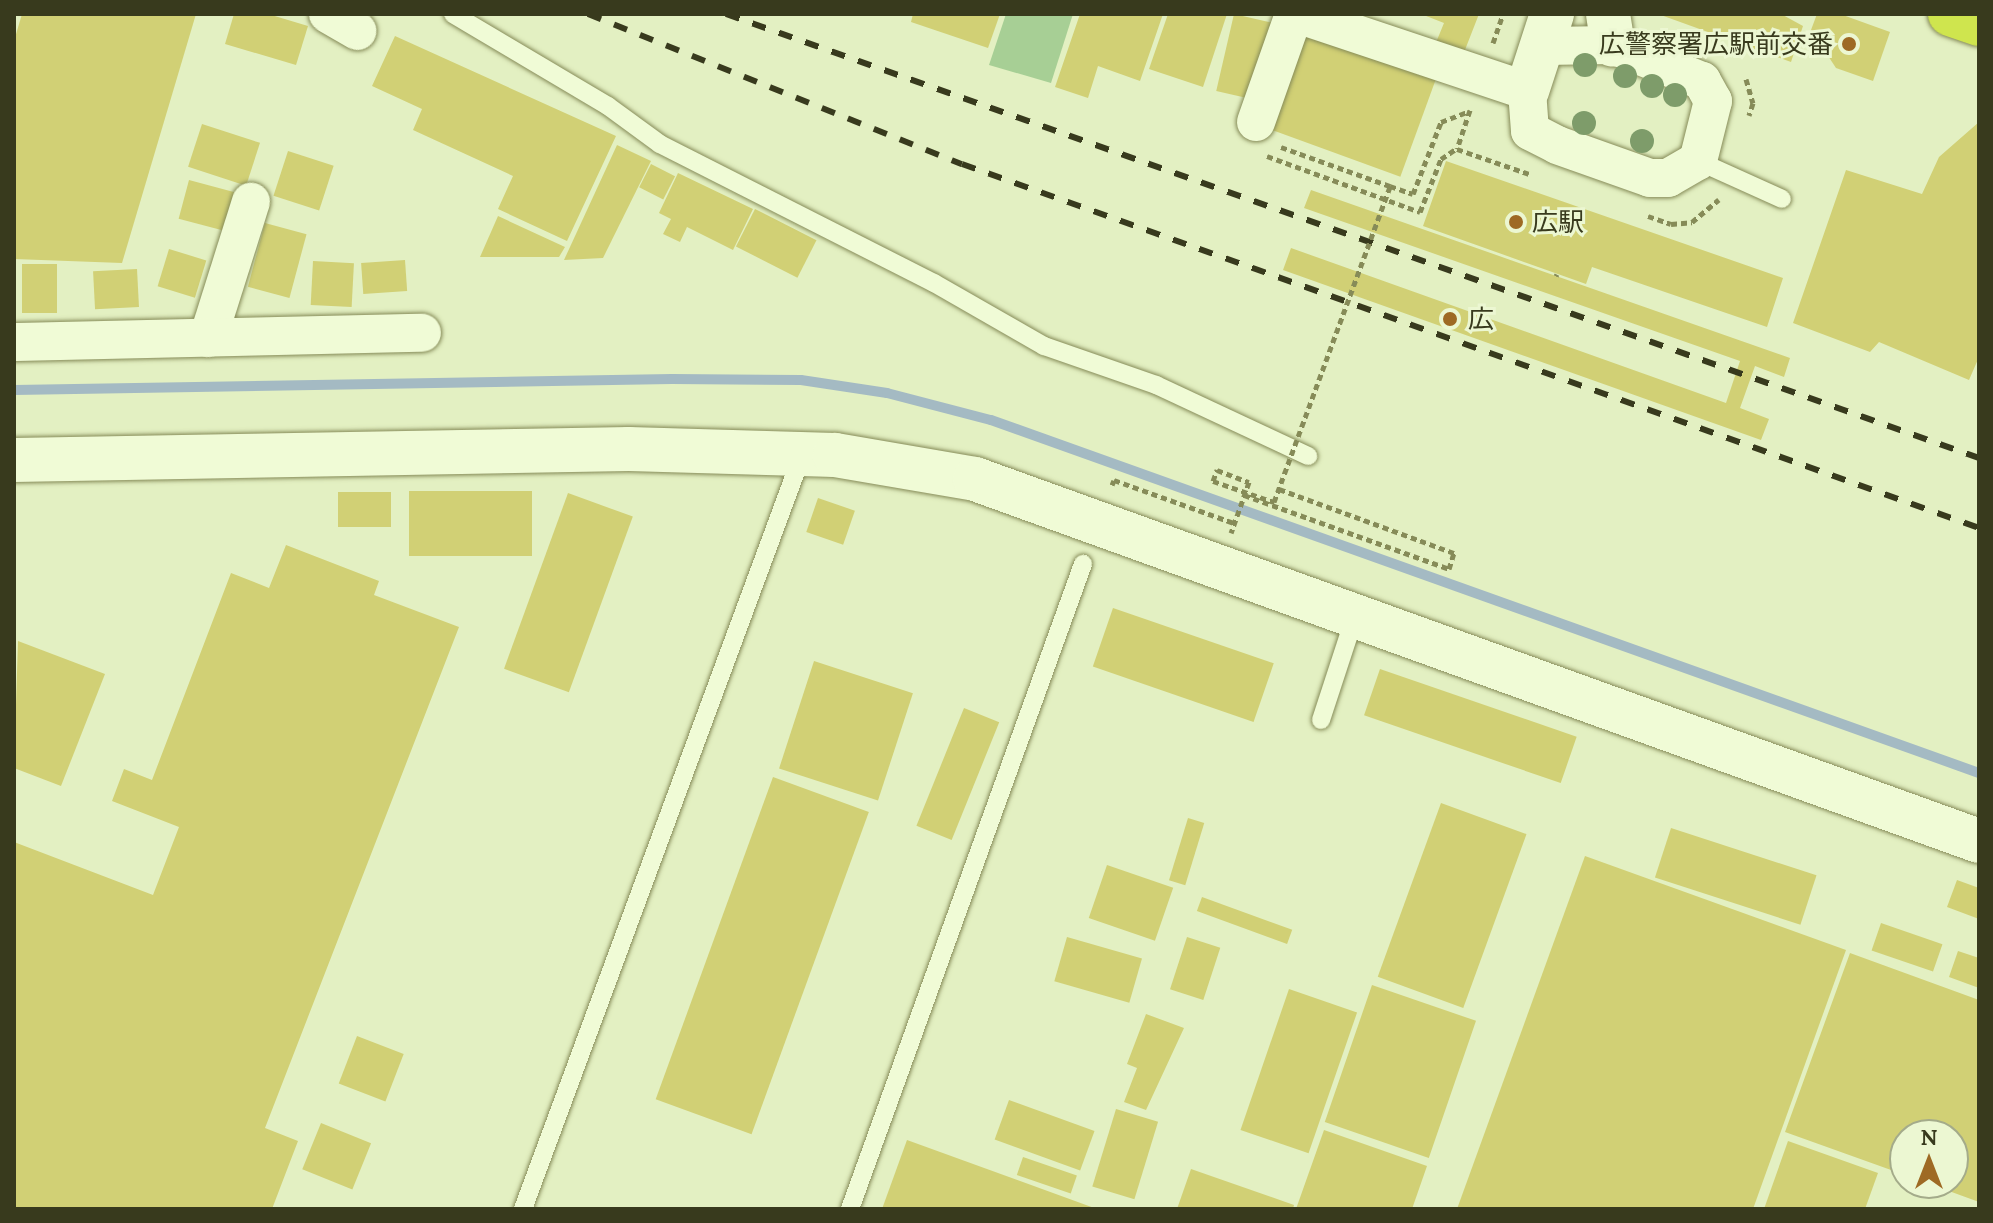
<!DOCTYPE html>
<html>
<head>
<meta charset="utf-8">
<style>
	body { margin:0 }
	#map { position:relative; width:1993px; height:1223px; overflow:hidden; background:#e3f0c2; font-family:Lora,"Noto Sans JP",serif }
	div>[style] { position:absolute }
	.green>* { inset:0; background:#a7cf95 }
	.stream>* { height:10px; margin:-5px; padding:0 5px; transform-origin:5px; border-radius:5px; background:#a4bac3 }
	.building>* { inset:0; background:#d1d075; transform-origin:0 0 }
	.path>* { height:5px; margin-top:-2.5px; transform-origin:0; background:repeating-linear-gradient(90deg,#868b58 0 6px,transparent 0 10px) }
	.roads { filter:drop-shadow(0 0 2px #868b58) drop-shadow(0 0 2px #868b58) }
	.lane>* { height:18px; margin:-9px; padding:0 9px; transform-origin:9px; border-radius:9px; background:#f0fbd6 }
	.street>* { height:38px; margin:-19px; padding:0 19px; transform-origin:19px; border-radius:19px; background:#f0fbd6 }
	.secondary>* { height:44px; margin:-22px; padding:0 22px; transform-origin:22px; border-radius:22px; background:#f0fbd6 }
	.highway>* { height:44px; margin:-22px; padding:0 22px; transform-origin:22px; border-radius:22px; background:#cfe54e }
	.rail>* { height:6px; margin-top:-3px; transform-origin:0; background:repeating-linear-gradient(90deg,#383a1d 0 14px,transparent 0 28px) }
	.path-bridge>* { height:5px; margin-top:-2.5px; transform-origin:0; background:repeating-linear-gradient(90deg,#868b58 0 6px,transparent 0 10px) }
	.trees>* { width:24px; height:24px; margin:-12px; border-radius:50%; background:#7e9c6a }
	.dots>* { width:22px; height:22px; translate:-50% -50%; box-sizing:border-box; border:4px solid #ecf7d2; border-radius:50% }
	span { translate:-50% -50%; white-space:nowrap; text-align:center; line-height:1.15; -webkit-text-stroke:6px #ecf7d2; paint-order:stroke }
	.poi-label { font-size:26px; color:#383a1d }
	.right { translate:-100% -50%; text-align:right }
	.left { translate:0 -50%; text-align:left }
	.frame { position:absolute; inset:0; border:16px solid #383a1d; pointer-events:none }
	.north { position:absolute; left:1889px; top:1119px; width:80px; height:80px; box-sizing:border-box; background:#ecf7d2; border:2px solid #a4ab8a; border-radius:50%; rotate:0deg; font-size:22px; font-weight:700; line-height:32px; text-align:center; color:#383a1d }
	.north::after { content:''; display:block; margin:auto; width:28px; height:36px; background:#9e6a24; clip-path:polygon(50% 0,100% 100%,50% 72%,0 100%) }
</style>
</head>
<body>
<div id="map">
	<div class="green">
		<i style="clip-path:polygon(1006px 14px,1073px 14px,1051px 83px,989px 65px)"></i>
	</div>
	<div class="stream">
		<i style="left:14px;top:390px;width:658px;rotate:-0.96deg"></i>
		<i style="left:672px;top:379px;width:129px;rotate:0.4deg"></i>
		<i style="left:801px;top:380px;width:87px;rotate:8.6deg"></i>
		<i style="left:887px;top:393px;width:107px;rotate:14.6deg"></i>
		<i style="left:991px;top:420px;width:1049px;rotate:19.66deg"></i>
	</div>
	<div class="building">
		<i style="clip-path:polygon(22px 14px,196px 14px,122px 263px,14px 259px,14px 41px)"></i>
		<i style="clip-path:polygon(234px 14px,268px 14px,308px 26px,296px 65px,225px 44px)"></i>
		<i style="clip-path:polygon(913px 14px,1000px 14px,988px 48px,911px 22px)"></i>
		<i style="clip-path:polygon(1080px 14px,1163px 14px,1140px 81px,1098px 66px,1088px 98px,1055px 87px)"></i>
		<i style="clip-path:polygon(1168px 14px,1227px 14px,1203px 87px,1149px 69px)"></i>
		<i style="left:1234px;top:14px;width:45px;height:79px;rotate:13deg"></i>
		<i style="clip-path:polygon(1421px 14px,1479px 14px,1463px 55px,1435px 45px,1444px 23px)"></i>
		<i style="clip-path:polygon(1658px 14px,1781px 14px,1803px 26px,1791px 62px)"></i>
		<i style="clip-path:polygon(1817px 14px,1840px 14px,1890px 32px,1873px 81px,1836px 68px,1811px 30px)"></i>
		<i style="left:1304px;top:32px;width:140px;height:103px;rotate:20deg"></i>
		<i style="clip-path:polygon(395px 36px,616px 136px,567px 241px,498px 209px,513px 176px,413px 130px,422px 109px,372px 86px)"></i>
		<i style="clip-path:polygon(1979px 122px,1979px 357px,1969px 380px,1879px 342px,1870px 352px,1793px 323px,1846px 170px,1922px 194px,1939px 157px)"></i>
		<i style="left:202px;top:124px;width:61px;height:45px;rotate:18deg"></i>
		<i style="clip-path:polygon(617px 145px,651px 161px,603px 258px,564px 260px)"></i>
		<i style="left:288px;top:151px;width:48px;height:47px;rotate:18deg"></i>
		<i style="clip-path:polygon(1446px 161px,1783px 278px,1767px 327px,1592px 267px,1586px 284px,1423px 226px)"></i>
		<i style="left:651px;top:164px;width:27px;height:26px;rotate:27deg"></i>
		<i style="clip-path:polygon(678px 173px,753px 209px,733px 250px,687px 227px,680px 242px,663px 234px,671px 219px,659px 213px)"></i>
		<i style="left:189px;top:180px;width:55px;height:40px;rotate:15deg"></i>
		<i style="clip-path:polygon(1311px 190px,1790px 358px,1784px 377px,1755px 366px,1740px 408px,1769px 419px,1761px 440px,1283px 270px,1291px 248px,1726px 403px,1740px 361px,1304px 208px)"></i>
		<i style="left:755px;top:209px;width:69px;height:42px;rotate:27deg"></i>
		<i style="clip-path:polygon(498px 216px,565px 247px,559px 257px,480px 257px)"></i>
		<i style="left:265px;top:223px;width:43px;height:66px;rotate:15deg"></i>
		<i style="left:169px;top:249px;width:39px;height:39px;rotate:17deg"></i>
		<i style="left:405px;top:260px;width:31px;height:44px;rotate:86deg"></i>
		<i style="left:313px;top:261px;width:41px;height:44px;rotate:3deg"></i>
		<i style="left:22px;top:264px;width:35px;height:49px"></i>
		<i style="left:137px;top:269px;width:38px;height:44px;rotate:87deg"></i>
		<i style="left:409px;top:491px;width:123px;height:65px"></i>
		<i style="left:338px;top:492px;width:53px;height:35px"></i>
		<i style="left:568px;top:493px;width:69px;height:187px;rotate:20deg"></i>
		<i style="left:818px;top:498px;width:39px;height:36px;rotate:19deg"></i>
		<i style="clip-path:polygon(286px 545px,379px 581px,374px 595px,459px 627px,265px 1128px,298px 1141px,272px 1209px,14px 1209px,14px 842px,153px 895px,179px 827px,112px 801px,124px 769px,152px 780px,231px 573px,269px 588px)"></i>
		<i style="left:1113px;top:608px;width:170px;height:62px;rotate:19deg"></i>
		<i style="clip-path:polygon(18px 641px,105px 674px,61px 786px,14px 768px)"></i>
		<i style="left:814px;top:661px;width:104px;height:113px;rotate:18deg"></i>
		<i style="left:1380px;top:669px;width:208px;height:49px;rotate:19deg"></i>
		<i style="left:964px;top:708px;width:38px;height:127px;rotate:22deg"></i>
		<i style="left:773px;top:777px;width:102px;height:343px;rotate:20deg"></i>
		<i style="left:1441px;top:803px;width:91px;height:185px;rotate:20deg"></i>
		<i style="left:1188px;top:818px;width:17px;height:65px;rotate:17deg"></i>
		<i style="left:1671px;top:828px;width:153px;height:52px;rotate:18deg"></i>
		<i style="clip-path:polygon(1585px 856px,1846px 950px,1753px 1209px,1457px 1209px)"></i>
		<i style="left:1107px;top:865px;width:70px;height:56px;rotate:19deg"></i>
		<i style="clip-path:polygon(1957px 880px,1979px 888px,1979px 919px,1947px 907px)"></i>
		<i style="left:1202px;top:897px;width:96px;height:15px;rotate:20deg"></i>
		<i style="left:1881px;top:923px;width:65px;height:29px;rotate:19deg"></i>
		<i style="left:1067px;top:937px;width:78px;height:46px;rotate:16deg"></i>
		<i style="left:1187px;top:937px;width:35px;height:55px;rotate:18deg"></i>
		<i style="clip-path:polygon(1958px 951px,1979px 958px,1979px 988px,1949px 977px)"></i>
		<i style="clip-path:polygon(1850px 953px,1979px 1000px,1979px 1202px,1927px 1183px,1953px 1183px,1953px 1135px,1905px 1135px,1905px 1175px,1785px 1132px)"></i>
		<i style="left:1372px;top:985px;width:110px;height:145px;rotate:19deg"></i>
		<i style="left:1289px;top:989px;width:72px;height:149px;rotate:19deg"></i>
		<i style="clip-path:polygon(1146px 1014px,1184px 1028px,1146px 1110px,1124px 1102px,1137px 1068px,1127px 1064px)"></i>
		<i style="left:357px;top:1036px;width:50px;height:51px;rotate:21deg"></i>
		<i style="left:1009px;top:1100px;width:91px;height:42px;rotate:20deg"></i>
		<i style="left:1116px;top:1109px;width:44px;height:81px;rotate:17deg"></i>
		<i style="left:321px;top:1123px;width:54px;height:50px;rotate:22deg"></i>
		<i style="clip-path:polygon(1324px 1130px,1427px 1166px,1412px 1209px,1296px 1209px)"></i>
		<i style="clip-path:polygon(907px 1140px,1097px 1209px,882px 1209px)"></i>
		<i style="clip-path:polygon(1788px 1141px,1878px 1173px,1865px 1209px,1764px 1209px)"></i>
		<i style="left:1023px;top:1157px;width:57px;height:19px;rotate:19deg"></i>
		<i style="clip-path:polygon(1191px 1169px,1294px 1205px,1293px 1209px,1177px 1209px)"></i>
	</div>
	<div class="path">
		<i style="left:1493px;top:43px;width:31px;rotate:-71deg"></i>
		<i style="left:1746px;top:79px;width:25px;rotate:74deg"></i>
		<i style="left:1753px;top:103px;width:13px;rotate:108deg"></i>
		<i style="left:1470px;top:110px;width:41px;rotate:108.4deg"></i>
		<i style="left:1457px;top:149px;width:76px;rotate:19.1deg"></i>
		<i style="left:1281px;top:147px;width:116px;rotate:19.7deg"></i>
		<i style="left:1267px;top:156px;width:163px;rotate:20.1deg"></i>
		<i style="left:1420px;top:212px;width:57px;rotate:-68.4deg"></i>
		<i style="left:1441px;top:159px;width:18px;rotate:-34deg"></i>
		<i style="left:1413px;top:194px;width:77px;rotate:-68.7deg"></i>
		<i style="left:1441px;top:122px;width:30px;rotate:-21deg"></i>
		<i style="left:1648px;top:216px;width:24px;rotate:19deg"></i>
		<i style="left:1671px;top:224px;width:21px;rotate:-5deg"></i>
		<i style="left:1692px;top:222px;width:35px;rotate:-40deg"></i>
		<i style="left:1556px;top:276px;width:2px;rotate:-63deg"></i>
		<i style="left:1213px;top:481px;width:12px;rotate:-70deg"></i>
		<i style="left:1217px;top:470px;width:34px;rotate:21deg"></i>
		<i style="left:1249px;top:482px;width:54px;rotate:109.4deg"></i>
		<i style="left:1112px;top:485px;width:5px;rotate:-68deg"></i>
		<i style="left:1114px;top:480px;width:127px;rotate:19.7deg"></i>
		<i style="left:1244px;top:495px;width:218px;rotate:19.8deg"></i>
		<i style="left:1449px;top:569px;width:17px;rotate:-73deg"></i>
		<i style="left:1454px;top:553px;width:186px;rotate:-159.9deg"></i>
	</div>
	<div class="roads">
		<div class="lane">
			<i style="left:453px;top:14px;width:180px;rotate:30.7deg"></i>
			<i style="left:608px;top:106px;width:64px;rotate:36.2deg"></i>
			<i style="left:660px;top:144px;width:307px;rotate:26.9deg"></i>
			<i style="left:934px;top:283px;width:127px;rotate:29.8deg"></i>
			<i style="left:1044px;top:346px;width:119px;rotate:19.2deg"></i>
			<i style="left:1156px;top:385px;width:168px;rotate:25deg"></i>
			<i style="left:1698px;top:161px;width:92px;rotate:24.3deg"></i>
			<i style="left:1321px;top:720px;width:109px;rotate:-71.9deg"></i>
			<i style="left:523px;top:1209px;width:804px;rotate:-69.69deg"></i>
			<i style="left:850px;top:1209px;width:686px;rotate:-70.14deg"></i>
		</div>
		<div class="street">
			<i style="left:328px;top:14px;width:34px;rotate:30deg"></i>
			<i style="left:1297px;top:14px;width:243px;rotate:18.5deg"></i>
			<i style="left:1527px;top:91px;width:40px;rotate:85.7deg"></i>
			<i style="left:1530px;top:131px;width:30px;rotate:27deg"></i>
			<i style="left:1557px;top:145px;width:99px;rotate:19.5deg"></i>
			<i style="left:1650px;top:178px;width:18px"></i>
			<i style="left:1668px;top:178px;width:34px;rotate:-30deg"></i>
			<i style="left:1698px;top:161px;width:62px;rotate:-76deg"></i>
			<i style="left:1713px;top:101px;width:23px;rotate:-119deg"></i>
			<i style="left:1702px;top:81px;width:96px;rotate:-158deg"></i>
			<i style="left:1613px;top:45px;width:71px;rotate:179.2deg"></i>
			<i style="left:1256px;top:122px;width:114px;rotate:-70.6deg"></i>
			<i style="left:208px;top:338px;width:143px;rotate:-72.5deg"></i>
			<i style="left:14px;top:342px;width:408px;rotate:-1.3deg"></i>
		</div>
		<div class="secondary">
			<i style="left:1608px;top:14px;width:31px;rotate:81deg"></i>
			<i style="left:1527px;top:91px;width:81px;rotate:-72deg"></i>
			<i style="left:14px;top:460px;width:615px;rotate:-1.02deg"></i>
			<i style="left:629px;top:449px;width:206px;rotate:1.7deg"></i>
			<i style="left:835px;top:455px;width:142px;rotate:9.7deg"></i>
			<i style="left:975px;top:479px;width:1067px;rotate:19.83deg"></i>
		</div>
		<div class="highway">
			<i style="left:1950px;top:14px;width:31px;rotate:19deg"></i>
		</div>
	</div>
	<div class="rail">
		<i style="left:588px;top:14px;width:403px;rotate:21.9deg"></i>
		<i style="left:962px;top:164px;width:1080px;rotate:19.69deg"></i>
		<i style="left:726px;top:14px;width:1329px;rotate:19.51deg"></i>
	</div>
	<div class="path-bridge">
		<i style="left:1213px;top:481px;width:65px;rotate:19deg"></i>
		<i style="left:1274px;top:502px;width:337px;rotate:-69.8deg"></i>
		<i style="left:1390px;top:186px;width:24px;rotate:19deg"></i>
	</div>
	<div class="trees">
		<i style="left:1585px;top:65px"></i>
		<i style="left:1625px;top:76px"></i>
		<i style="left:1652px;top:86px"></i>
		<i style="left:1675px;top:95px"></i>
		<i style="left:1584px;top:123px"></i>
		<i style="left:1642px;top:141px"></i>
	</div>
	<div class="dots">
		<i style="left:1849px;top:44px;background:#9e6a24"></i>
		<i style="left:1516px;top:222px;background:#9e6a24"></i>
		<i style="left:1450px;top:319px;background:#9e6a24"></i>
	</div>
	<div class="poi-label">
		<span class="right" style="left:1833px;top:44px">広警察署広駅前交番</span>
		<span class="left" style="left:1532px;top:222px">広駅</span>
		<span class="left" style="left:1468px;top:319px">広</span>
	</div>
	<div class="frame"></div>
	<div class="north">N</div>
</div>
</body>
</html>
